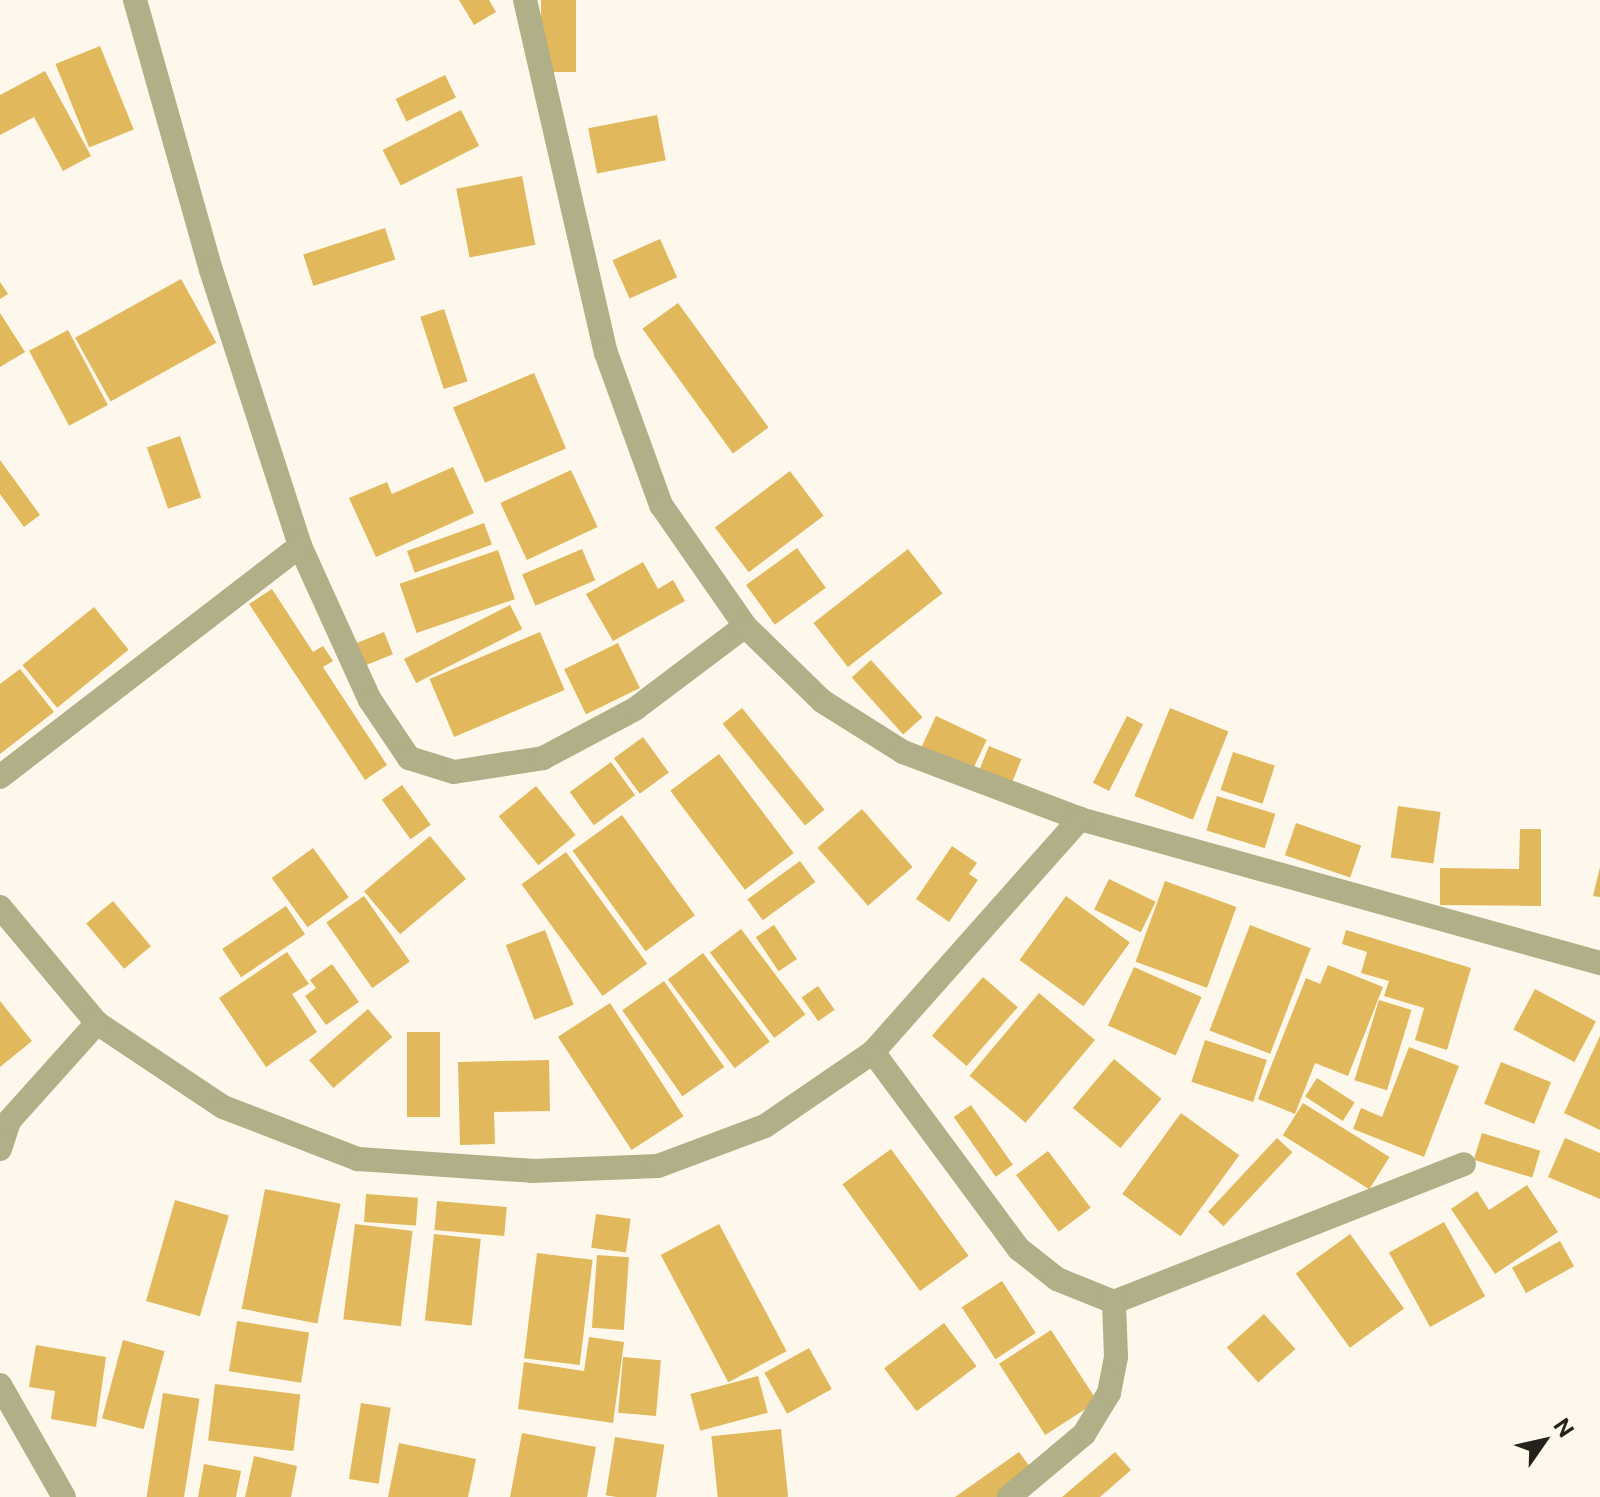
<!DOCTYPE html>
<html>
<head>
<meta charset="utf-8">
<style>
	body { margin:0 }
	#map { position:relative; width:1600px; height:1497px; overflow:hidden; background:#fef8ec; font-family:"Public Sans",sans-serif }
	div>[style] { position:absolute }
	.building>* { inset:0; background:#e1b85b; transform-origin:0 0 }
	.street>* { height:24px; margin:-12px; padding:0 12px; transform-origin:12px; border-radius:12px; background:#b0af88 }
	span { translate:-50% -50%; white-space:nowrap; text-align:center; line-height:1.15; -webkit-text-stroke:6px #fef8ec; paint-order:stroke }
	.north { position:absolute; left:1504px; top:1401px; width:80px; height:80px; -webkit-text-stroke:6px #fef8ec; paint-order:stroke; rotate:56deg; font-size:22px; font-weight:700; line-height:32px; text-align:center; color:#25221c }
	.north::after { content:''; display:block; margin:auto; width:28px; height:36px; background:#25221c; clip-path:polygon(50% 0,100% 100%,50% 72%,0 100%) }
</style>
</head>
<body>
<div id="map">
	<div class="building">
		<i style="clip-path:polygon(459px 0,489px 0,496px 12px,474px 25px)"></i>
		<i style="left:541px;top:0;width:35px;height:72px"></i>
		<i style="left:100px;top:46px;width:90px;height:48px;rotate:68deg"></i>
		<i style="clip-path:polygon(45px 71px,91px 156px,63px 171px,34px 117px,0 135px,0 95px)"></i>
		<i style="left:445px;top:75px;width:25px;height:55px;rotate:64deg"></i>
		<i style="left:461px;top:110px;width:40px;height:88px;rotate:63deg"></i>
		<i style="left:657px;top:115px;width:46px;height:70px;rotate:79deg"></i>
		<i style="left:522px;top:176px;width:70px;height:67px;rotate:79deg"></i>
		<i style="left:385px;top:228px;width:33px;height:86px;rotate:72deg"></i>
		<i style="left:660px;top:239px;width:42px;height:52px;rotate:66deg"></i>
		<i style="left:181px;top:279px;width:73px;height:121px;rotate:61deg"></i>
		<i style="clip-path:polygon(0 282px,8px 294px,0 299px)"></i>
		<i style="left:678px;top:303px;width:154px;height:44px;rotate:54deg"></i>
		<i style="left:444px;top:309px;width:76px;height:25px;rotate:72deg"></i>
		<i style="clip-path:polygon(0 313px,25px 352px,0 367px)"></i>
		<i style="left:68px;top:330px;width:85px;height:44px;rotate:62deg"></i>
		<i style="left:534px;top:373px;width:82px;height:88px;rotate:67deg"></i>
		<i style="left:180px;top:436px;width:65px;height:35px;rotate:71deg"></i>
		<i style="clip-path:polygon(0 460px,40px 515px,24px 527px,0 494px)"></i>
		<i style="clip-path:polygon(453px 467px,474px 513px,376px 557px,349px 498px,387px 482px,392px 494px)"></i>
		<i style="left:571px;top:470px;width:63px;height:78px;rotate:65deg"></i>
		<i style="left:790px;top:471px;width:56px;height:94px;rotate:53deg"></i>
		<i style="left:484px;top:523px;width:23px;height:82px;rotate:70deg"></i>
		<i style="left:797px;top:548px;width:49px;height:63px;rotate:54deg"></i>
		<i style="left:582px;top:549px;width:34px;height:65px;rotate:67deg"></i>
		<i style="left:908px;top:549px;width:56px;height:120px;rotate:52deg"></i>
		<i style="left:498px;top:550px;width:52px;height:104px;rotate:71deg"></i>
		<i style="clip-path:polygon(643px 562px,658px 589px,673px 580px,685px 601px,613px 641px,586px 594px)"></i>
		<i style="clip-path:polygon(272px 589px,313px 652px,323px 646px,333px 661px,323px 667px,387px 765px,365px 780px,249px 604px)"></i>
		<i style="left:510px;top:605px;width:27px;height:119px;rotate:63deg"></i>
		<i style="left:94px;top:607px;width:55px;height:92px;rotate:51deg"></i>
		<i style="left:384px;top:632px;width:24px;height:30px;rotate:68deg"></i>
		<i style="left:540px;top:632px;width:63px;height:120px;rotate:67deg"></i>
		<i style="left:618px;top:643px;width:50px;height:60px;rotate:64deg"></i>
		<i style="left:871px;top:660px;width:77px;height:26px;rotate:48deg"></i>
		<i style="clip-path:polygon(20px 669px,54px 712px,0 754px,0 684px)"></i>
		<i style="left:742px;top:708px;width:131px;height:25px;rotate:51deg"></i>
		<i style="left:1170px;top:708px;width:63px;height:95px;rotate:22deg"></i>
		<i style="left:936px;top:716px;width:56px;height:35px;rotate:25deg"></i>
		<i style="left:1127px;top:716px;width:18px;height:75px;rotate:27deg"></i>
		<i style="left:643px;top:737px;width:44px;height:36px;rotate:54deg"></i>
		<i style="left:989px;top:746px;width:35px;height:28px;rotate:22deg"></i>
		<i style="left:1233px;top:752px;width:44px;height:40px;rotate:18deg"></i>
		<i style="left:719px;top:754px;width:124px;height:61px;rotate:53deg"></i>
		<i style="left:611px;top:762px;width:41px;height:51px;rotate:54deg"></i>
		<i style="left:402px;top:785px;width:49px;height:25px;rotate:54deg"></i>
		<i style="left:536px;top:786px;width:63px;height:48px;rotate:51deg"></i>
		<i style="left:1217px;top:796px;width:61px;height:36px;rotate:17deg"></i>
		<i style="left:1398px;top:806px;width:43px;height:52px;rotate:8deg"></i>
		<i style="left:862px;top:809px;width:77px;height:59px;rotate:49deg"></i>
		<i style="left:622px;top:815px;width:124px;height:61px;rotate:54deg"></i>
		<i style="left:1296px;top:823px;width:69px;height:34px;rotate:19deg"></i>
		<i style="clip-path:polygon(1520px 829px,1541px 829px,1541px 906px,1440px 905px,1440px 868px,1519px 869px)"></i>
		<i style="left:430px;top:836px;width:56px;height:86px;rotate:50deg"></i>
		<i style="clip-path:polygon(952px 846px,977px 863px,969px 874px,978px 880px,949px 922px,916px 899px)"></i>
		<i style="left:313px;top:848px;width:61px;height:51px;rotate:54deg"></i>
		<i style="left:566px;top:852px;width:138px;height:55px;rotate:54deg"></i>
		<i style="left:800px;top:861px;width:26px;height:65px;rotate:54deg"></i>
		<i style="clip-path:polygon(1600px 867px,1600px 897px,1593px 896px)"></i>
		<i style="left:1109px;top:879px;width:52px;height:34px;rotate:26deg"></i>
		<i style="left:1165px;top:881px;width:76px;height:86px;rotate:20deg"></i>
		<i style="left:364px;top:896px;width:80px;height:46px;rotate:55deg"></i>
		<i style="left:1066px;top:896px;width:79px;height:79px;rotate:36deg"></i>
		<i style="left:113px;top:901px;width:59px;height:35px;rotate:50deg"></i>
		<i style="left:286px;top:906px;width:34px;height:77px;rotate:56deg"></i>
		<i style="left:774px;top:925px;width:41px;height:22px;rotate:56deg"></i>
		<i style="left:1250px;top:925px;width:65px;height:113px;rotate:21deg"></i>
		<i style="left:741px;top:929px;width:107px;height:39px;rotate:53deg"></i>
		<i style="left:545px;top:930px;width:80px;height:42px;rotate:69deg"></i>
		<i style="clip-path:polygon(1346px 930px,1471px 968px,1447px 1050px,1415px 1040px,1424px 1008px,1384px 996px,1389px 981px,1361px 973px,1367px 952px,1342px 944px)"></i>
		<i style="clip-path:polygon(287px 952px,309px 984px,292px 994px,317px 1032px,266px 1067px,219px 998px)"></i>
		<i style="left:703px;top:953px;width:111px;height:44px;rotate:53deg"></i>
		<i style="clip-path:polygon(332px 964px,359px 1002px,326px 1025px,305px 996px,316px 988px,310px 980px)"></i>
		<i style="clip-path:polygon(1328px 965px,1383px 987px,1348px 1076px,1315px 1063px,1295px 1114px,1258px 1099px,1306px 978px,1320px 984px)"></i>
		<i style="left:1134px;top:967px;width:74px;height:64px;rotate:24deg"></i>
		<i style="left:983px;top:977px;width:46px;height:78px;rotate:41deg"></i>
		<i style="left:664px;top:981px;width:105px;height:51px;rotate:55deg"></i>
		<i style="left:818px;top:986px;width:29px;height:20px;rotate:55deg"></i>
		<i style="left:1535px;top:989px;width:69px;height:46px;rotate:28deg"></i>
		<i style="left:1039px;top:993px;width:73px;height:108px;rotate:40deg"></i>
		<i style="left:1379px;top:1000px;width:34px;height:84px;rotate:17deg"></i>
		<i style="clip-path:polygon(0 1001px,32px 1041px,0 1067px)"></i>
		<i style="left:610px;top:1003px;width:135px;height:62px;rotate:57deg"></i>
		<i style="left:368px;top:1009px;width:37px;height:78px;rotate:49deg"></i>
		<i style="left:407px;top:1032px;width:33px;height:85px"></i>
		<i style="clip-path:polygon(1600px 1036px,1600px 1130px,1564px 1113px)"></i>
		<i style="left:1205px;top:1040px;width:65px;height:44px;rotate:18deg"></i>
		<i style="clip-path:polygon(1409px 1047px,1459px 1066px,1424px 1157px,1353px 1129px,1361px 1108px,1382px 1117px)"></i>
		<i style="left:1114px;top:1059px;width:62px;height:64px;rotate:40deg"></i>
		<i style="clip-path:polygon(549px 1060px,550px 1111px,494px 1112px,495px 1144px,460px 1145px,458px 1062px)"></i>
		<i style="left:1501px;top:1062px;width:54px;height:45px;rotate:22deg"></i>
		<i style="left:1317px;top:1078px;width:45px;height:22px;rotate:33deg"></i>
		<i style="left:1303px;top:1103px;width:102px;height:38px;rotate:32deg"></i>
		<i style="left:971px;top:1105px;width:73px;height:21px;rotate:55deg"></i>
		<i style="left:1181px;top:1113px;width:72px;height:100px;rotate:36deg"></i>
		<i style="left:1482px;top:1133px;width:61px;height:28px;rotate:17deg"></i>
		<i style="left:1277px;top:1138px;width:21px;height:101px;rotate:43deg"></i>
		<i style="clip-path:polygon(1565px 1138px,1600px 1153px,1600px 1199px,1548px 1177px)"></i>
		<i style="left:891px;top:1149px;width:132px;height:60px;rotate:54deg"></i>
		<i style="left:1048px;top:1151px;width:71px;height:40px;rotate:53deg"></i>
		<i style="clip-path:polygon(1527px 1185px,1558px 1232px,1495px 1274px,1451px 1209px,1477px 1191px,1489px 1210px)"></i>
		<i style="left:265px;top:1189px;width:77px;height:122px;rotate:11deg"></i>
		<i style="left:366px;top:1194px;width:52px;height:28px;rotate:4deg"></i>
		<i style="left:175px;top:1200px;width:56px;height:105px;rotate:16deg"></i>
		<i style="left:437px;top:1201px;width:70px;height:29px;rotate:5deg"></i>
		<i style="left:596px;top:1214px;width:35px;height:34px;rotate:8deg"></i>
		<i style="left:1444px;top:1222px;width:85px;height:63px;rotate:61deg"></i>
		<i style="left:355px;top:1224px;width:58px;height:96px;rotate:7deg"></i>
		<i style="left:719px;top:1224px;width:144px;height:66px;rotate:62deg"></i>
		<i style="left:434px;top:1234px;width:47px;height:87px;rotate:6deg"></i>
		<i style="left:1350px;top:1234px;width:92px;height:67px;rotate:54deg"></i>
		<i style="left:1560px;top:1241px;width:29px;height:55px;rotate:61deg"></i>
		<i style="left:537px;top:1253px;width:56px;height:106px;rotate:7deg"></i>
		<i style="left:597px;top:1255px;width:32px;height:73px;rotate:4deg"></i>
		<i style="left:1002px;top:1281px;width:62px;height:48px;rotate:57deg"></i>
		<i style="left:1264px;top:1314px;width:47px;height:50px;rotate:48deg"></i>
		<i style="left:237px;top:1321px;width:73px;height:51px;rotate:9deg"></i>
		<i style="left:944px;top:1323px;width:54px;height:75px;rotate:53deg"></i>
		<i style="left:1051px;top:1330px;width:85px;height:62px;rotate:57deg"></i>
		<i style="clip-path:polygon(589px 1337px,624px 1342px,613px 1423px,518px 1409px,524px 1362px,584px 1371px)"></i>
		<i style="left:123px;top:1340px;width:43px;height:81px;rotate:15deg"></i>
		<i style="clip-path:polygon(36px 1345px,106px 1357px,96px 1427px,51px 1419px,55px 1391px,29px 1387px)"></i>
		<i style="left:809px;top:1348px;width:47px;height:51px;rotate:61deg"></i>
		<i style="left:623px;top:1357px;width:38px;height:56px;rotate:5deg"></i>
		<i style="left:758px;top:1376px;width:38px;height:70px;rotate:75deg"></i>
		<i style="left:215px;top:1384px;width:86px;height:57px;rotate:7deg"></i>
		<i style="left:163px;top:1393px;width:37px;height:106px;rotate:9deg"></i>
		<i style="left:361px;top:1403px;width:30px;height:77px;rotate:9deg"></i>
		<i style="left:781px;top:1429px;width:68px;height:70px;rotate:84deg"></i>
		<i style="clip-path:polygon(522px 1433px,596px 1447px,587px 1497px,510px 1497px)"></i>
		<i style="left:615px;top:1437px;width:50px;height:59px;rotate:9deg"></i>
		<i style="clip-path:polygon(399px 1443px,476px 1459px,468px 1497px,388px 1497px)"></i>
		<i style="clip-path:polygon(1019px 1452px,1033px 1471px,998px 1497px,955px 1497px)"></i>
		<i style="clip-path:polygon(1115px 1452px,1131px 1470px,1100px 1497px,1062px 1497px)"></i>
		<i style="clip-path:polygon(254px 1456px,297px 1466px,291px 1497px,245px 1497px)"></i>
		<i style="clip-path:polygon(204px 1464px,241px 1471px,236px 1497px,198px 1497px)"></i>
	</div>
	<div class="street">
		<i style="left:135px;top:0;width:280px;rotate:74.3deg"></i>
		<i style="left:211px;top:270px;width:290px;rotate:72.1deg"></i>
		<i style="left:300px;top:546px;width:169px;rotate:65.6deg"></i>
		<i style="left:370px;top:700px;width:70px;rotate:56.1deg"></i>
		<i style="left:409px;top:758px;width:47px;rotate:17.3deg"></i>
		<i style="left:454px;top:772px;width:90px;rotate:-8.9deg"></i>
		<i style="left:543px;top:758px;width:104px;rotate:-28deg"></i>
		<i style="left:635px;top:709px;width:138px;rotate:-37deg"></i>
		<i style="left:525px;top:0;width:362px;rotate:77.1deg"></i>
		<i style="left:606px;top:353px;width:162px;rotate:70.1deg"></i>
		<i style="left:661px;top:505px;width:147px;rotate:55.2deg"></i>
		<i style="left:745px;top:626px;width:107px;rotate:44.2deg"></i>
		<i style="left:822px;top:701px;width:96px;rotate:32.2deg"></i>
		<i style="left:903px;top:752px;width:189px;rotate:20.7deg"></i>
		<i style="left:1080px;top:819px;width:540px;rotate:15.48deg"></i>
		<i style="left:0;top:777px;width:379px;rotate:-37.6deg"></i>
		<i style="left:0;top:907px;width:151px;rotate:50.1deg"></i>
		<i style="left:97px;top:1023px;width:151px;rotate:33.7deg"></i>
		<i style="left:223px;top:1107px;width:145px;rotate:21.1deg"></i>
		<i style="left:358px;top:1159px;width:174px;rotate:3.9deg"></i>
		<i style="left:532px;top:1171px;width:126px;rotate:-2.3deg"></i>
		<i style="left:658px;top:1166px;width:114px;rotate:-20.5deg"></i>
		<i style="left:765px;top:1126px;width:131px;rotate:-34.4deg"></i>
		<i style="left:873px;top:1052px;width:312px;rotate:-48.4deg"></i>
		<i style="left:873px;top:1052px;width:245px;rotate:53.5deg"></i>
		<i style="left:1019px;top:1249px;width:48px;rotate:38.3deg"></i>
		<i style="left:1057px;top:1279px;width:61px;rotate:22deg"></i>
		<i style="left:1114px;top:1302px;width:376px;rotate:-21.5deg"></i>
		<i style="left:0;top:1149px;width:29px;rotate:-72deg"></i>
		<i style="left:9px;top:1121px;width:132px;rotate:-48.1deg"></i>
		<i style="left:0;top:1385px;width:129px;rotate:60.3deg"></i>
		<i style="left:1009px;top:1497px;width:98px;rotate:-40deg"></i>
		<i style="left:1084px;top:1434px;width:48px;rotate:-58.6deg"></i>
		<i style="left:1109px;top:1393px;width:37px;rotate:-79deg"></i>
		<i style="left:1116px;top:1357px;width:55px;rotate:-92.1deg"></i>
	</div>
	<div class="north">N</div>
</div>
</body>
</html>
